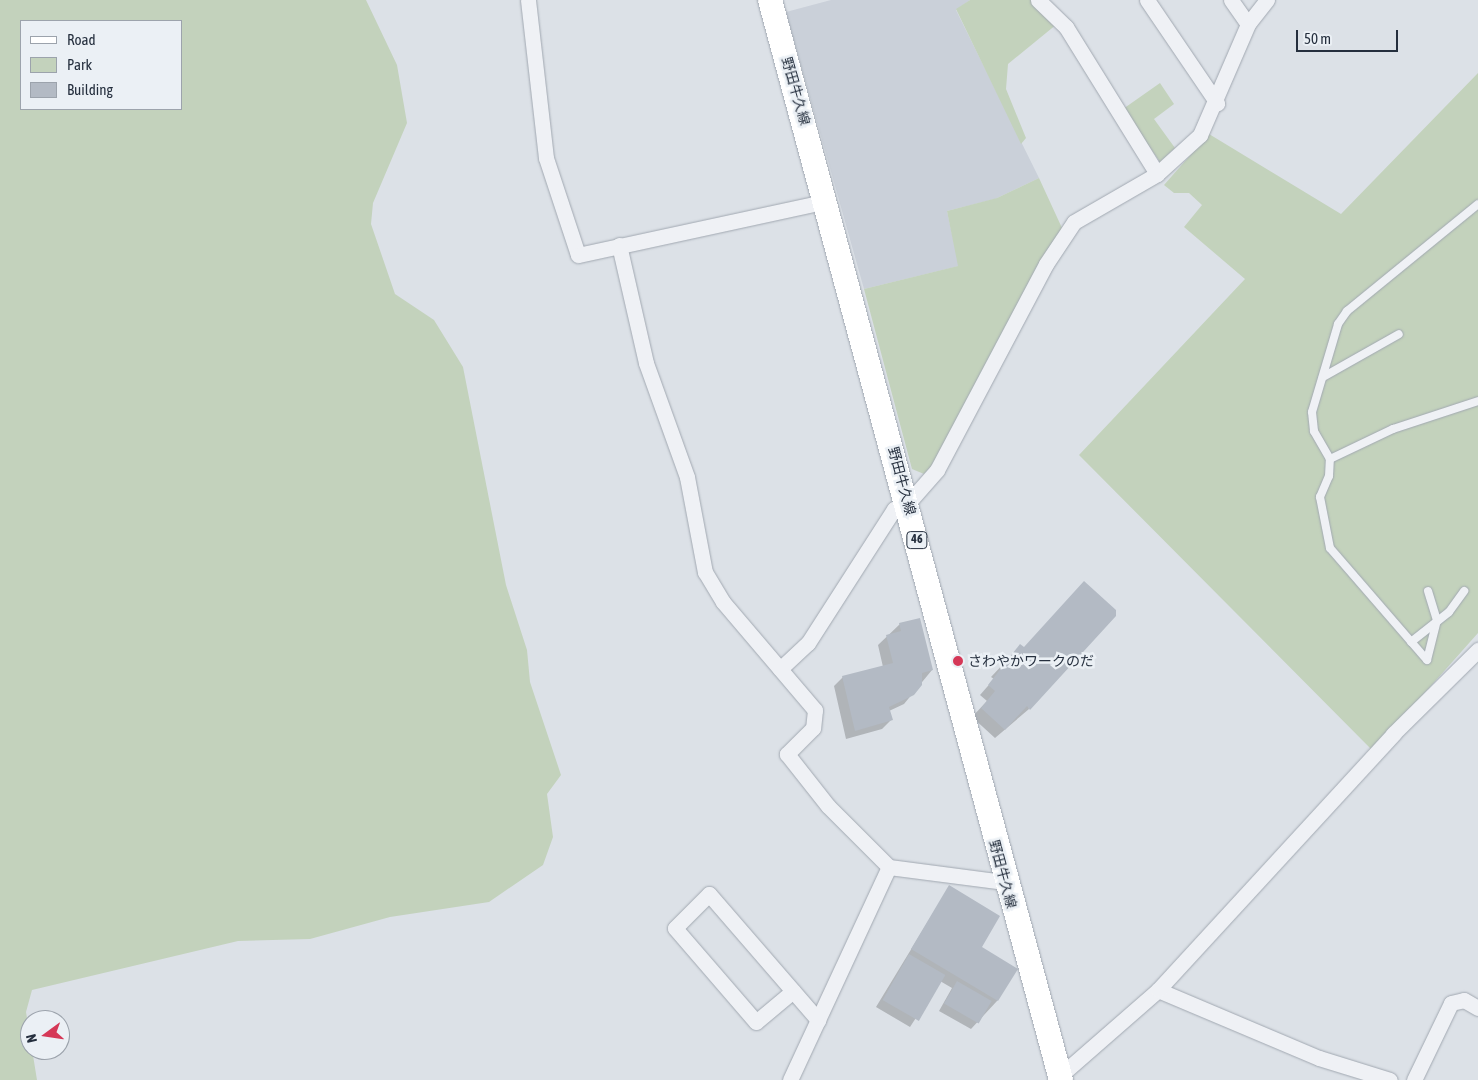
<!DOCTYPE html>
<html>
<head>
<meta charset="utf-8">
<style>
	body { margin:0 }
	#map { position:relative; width:1478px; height:1080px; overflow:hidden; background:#dce1e7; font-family:"Asap Condensed","Noto Sans JP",sans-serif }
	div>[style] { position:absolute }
	.built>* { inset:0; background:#cad0d9 }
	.green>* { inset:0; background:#c3d2bc }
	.shadow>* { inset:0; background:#0003 }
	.building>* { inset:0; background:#b3bac4; transform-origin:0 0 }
	.roads { filter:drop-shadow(0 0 1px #a1a8b1) drop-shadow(0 0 1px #a1a8b1) }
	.lane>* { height:8px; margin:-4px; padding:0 4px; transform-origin:4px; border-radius:4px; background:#eff1f5 }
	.street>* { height:15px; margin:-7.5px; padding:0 7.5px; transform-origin:7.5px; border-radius:7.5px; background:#eff1f5 }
	.primary>* { height:24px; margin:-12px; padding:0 12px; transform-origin:12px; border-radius:12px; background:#fff }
	.dots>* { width:14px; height:14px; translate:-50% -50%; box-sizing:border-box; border:2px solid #ebf0f5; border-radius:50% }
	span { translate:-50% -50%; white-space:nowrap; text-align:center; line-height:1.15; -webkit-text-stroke:5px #ebf0f5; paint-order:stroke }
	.shield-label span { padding:1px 4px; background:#ebf0f5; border:1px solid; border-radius:4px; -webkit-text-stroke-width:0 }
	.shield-label { font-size:12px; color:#252f3e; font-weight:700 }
	.street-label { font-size:14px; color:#252f3e }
	.poi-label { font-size:14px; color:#252f3e }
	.left { translate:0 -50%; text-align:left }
	.legend { position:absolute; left:20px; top:20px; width:162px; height:90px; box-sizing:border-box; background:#ebf0f5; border:1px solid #9ca3ac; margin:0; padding:6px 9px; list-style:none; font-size:15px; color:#252f3e }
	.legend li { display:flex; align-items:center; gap:10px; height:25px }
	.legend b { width:25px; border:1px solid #9ca3ac }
	.north { position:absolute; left:20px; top:1010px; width:50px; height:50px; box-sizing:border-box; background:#ebf0f5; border:1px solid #9ca3ac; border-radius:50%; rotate:256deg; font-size:14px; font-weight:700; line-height:20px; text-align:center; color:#252f3e }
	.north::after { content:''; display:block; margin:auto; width:18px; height:22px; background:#d53857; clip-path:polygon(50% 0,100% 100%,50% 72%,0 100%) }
	.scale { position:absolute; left:1296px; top:30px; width:102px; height:22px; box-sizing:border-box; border:2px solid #252f3e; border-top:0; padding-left:6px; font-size:15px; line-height:18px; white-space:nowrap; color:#252f3e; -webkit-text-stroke:4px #ebf0f5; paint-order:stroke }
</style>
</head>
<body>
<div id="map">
	<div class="built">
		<i style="clip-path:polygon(831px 0,970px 0,956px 10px,1039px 178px,995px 199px,947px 211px,959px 266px,864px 289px,786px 12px)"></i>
	</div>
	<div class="green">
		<i style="clip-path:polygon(evenodd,0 0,366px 0,397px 65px,407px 123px,373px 203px,371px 224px,395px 294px,434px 320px,463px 367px,506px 585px,527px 650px,530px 682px,561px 775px,547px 794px,553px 837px,543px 865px,489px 902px,390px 917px,310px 939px,238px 941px,32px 990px,26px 1012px,37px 1080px,0 1080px,0 0,21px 21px,181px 21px,181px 109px,21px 109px,21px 21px)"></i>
		<i style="clip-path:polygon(970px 0,1034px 0,1057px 24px,1008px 64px,1006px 89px,1026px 138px,1021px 144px,956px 9px)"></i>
		<i style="clip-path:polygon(1478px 73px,1478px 633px,1373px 751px,1079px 455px,1245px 279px,1184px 227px,1202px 205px,1189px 193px,1174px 193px,1164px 185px,1209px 134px,1341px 214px)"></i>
		<i style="clip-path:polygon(1160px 83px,1174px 104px,1154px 119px,1175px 148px,1160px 162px,1123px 109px)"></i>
		<i style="clip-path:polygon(1039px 178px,1062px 228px,935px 462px,924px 474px,912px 469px,864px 289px,958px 266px,947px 211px,997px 198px)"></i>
	</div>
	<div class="shadow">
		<i style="clip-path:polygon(900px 624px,932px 670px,904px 704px,889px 711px,891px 720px,882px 729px,846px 739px,834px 686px,843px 677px,883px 667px,878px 645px)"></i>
		<i style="clip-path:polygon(1020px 646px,1029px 709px,995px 738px,972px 717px,987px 701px,980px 695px,994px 679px,991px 677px)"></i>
		<i style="clip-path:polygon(949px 887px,980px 948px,1016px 969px,997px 1001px,971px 1029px,939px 1011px,952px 988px,940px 981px,910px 1027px,876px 1007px)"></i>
	</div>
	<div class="building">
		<i style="clip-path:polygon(1084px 581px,1116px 610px,1116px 616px,1030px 710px,1027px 706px,1005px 730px,981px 708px,995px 691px,988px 685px,1020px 644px,1024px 647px)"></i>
		<i style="clip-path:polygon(920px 618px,933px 670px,922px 673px,922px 685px,914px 695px,889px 707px,893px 720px,855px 731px,842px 676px,893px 663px,886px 635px,901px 631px,899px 623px)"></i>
		<i style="clip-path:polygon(949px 885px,1000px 916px,982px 947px,1018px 969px,998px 1001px,911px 949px)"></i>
		<i style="left:909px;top:954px;width:42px;height:53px;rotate:30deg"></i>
		<i style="left:957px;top:981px;width:40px;height:26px;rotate:30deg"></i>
	</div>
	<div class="roads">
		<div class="lane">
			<i style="left:1323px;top:377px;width:87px;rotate:-29.5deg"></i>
			<i style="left:1330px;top:459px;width:70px;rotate:-25.5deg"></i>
			<i style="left:1393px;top:429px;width:89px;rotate:-18.2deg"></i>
			<i style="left:1428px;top:591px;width:30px;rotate:73deg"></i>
			<i style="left:1437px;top:620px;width:41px;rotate:104deg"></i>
			<i style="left:1427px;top:660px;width:148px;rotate:-130.9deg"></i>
			<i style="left:1330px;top:548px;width:52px;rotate:-101.1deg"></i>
			<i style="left:1320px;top:497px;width:23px;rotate:-67deg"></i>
			<i style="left:1329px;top:476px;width:17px;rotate:-87deg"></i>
			<i style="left:1330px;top:459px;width:32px;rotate:-120deg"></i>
			<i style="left:1314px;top:431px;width:19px;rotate:-96deg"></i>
			<i style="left:1312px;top:412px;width:92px;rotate:-73.5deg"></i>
			<i style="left:1338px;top:324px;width:16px;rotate:-55deg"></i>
			<i style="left:1347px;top:311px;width:169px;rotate:-39.2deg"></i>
			<i style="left:1411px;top:642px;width:48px;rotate:-38.3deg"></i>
			<i style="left:1449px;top:612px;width:26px;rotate:-54deg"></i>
		</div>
		<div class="street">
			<i style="left:528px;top:0;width:159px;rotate:83.5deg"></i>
			<i style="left:546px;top:158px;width:102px;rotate:71.7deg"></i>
			<i style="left:578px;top:255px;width:255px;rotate:-12.2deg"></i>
			<i style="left:1038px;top:0;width:39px;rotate:44deg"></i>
			<i style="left:1066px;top:27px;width:173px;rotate:58.2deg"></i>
			<i style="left:1147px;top:0;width:125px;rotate:55.8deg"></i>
			<i style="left:1231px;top:0;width:29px;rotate:55deg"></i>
			<i style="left:619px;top:245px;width:121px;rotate:77.1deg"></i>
			<i style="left:646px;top:363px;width:121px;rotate:70.2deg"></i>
			<i style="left:687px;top:477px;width:97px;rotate:79.3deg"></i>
			<i style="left:705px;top:572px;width:35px;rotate:59deg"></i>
			<i style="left:723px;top:602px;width:142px;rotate:49.6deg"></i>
			<i style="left:815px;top:710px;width:18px;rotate:96deg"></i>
			<i style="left:813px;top:728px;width:37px;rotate:135deg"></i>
			<i style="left:787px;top:754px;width:66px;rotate:51.7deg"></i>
			<i style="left:828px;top:806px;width:86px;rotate:45deg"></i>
			<i style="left:889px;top:867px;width:117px;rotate:7.4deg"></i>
			<i style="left:780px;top:669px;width:38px;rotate:-43deg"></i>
			<i style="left:808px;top:643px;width:159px;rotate:-57.3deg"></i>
			<i style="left:894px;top:509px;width:15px;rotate:-23deg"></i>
			<i style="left:908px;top:503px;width:44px;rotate:-48.7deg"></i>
			<i style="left:937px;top:470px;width:233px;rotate:-62.1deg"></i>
			<i style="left:1046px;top:264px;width:50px;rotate:-56.3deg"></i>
			<i style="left:1074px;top:222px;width:96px;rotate:-30deg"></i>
			<i style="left:1157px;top:174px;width:58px;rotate:-42.2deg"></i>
			<i style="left:1200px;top:135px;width:121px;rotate:-66.6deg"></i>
			<i style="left:1248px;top:24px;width:31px;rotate:-52deg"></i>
			<i style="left:1158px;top:990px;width:175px;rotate:22.9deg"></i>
			<i style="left:1319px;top:1058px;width:74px;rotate:17.2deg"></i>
			<i style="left:793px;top:991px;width:48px;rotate:140deg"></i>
			<i style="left:756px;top:1022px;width:124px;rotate:-130.8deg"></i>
			<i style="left:675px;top:928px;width:48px;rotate:-45deg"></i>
			<i style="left:709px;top:894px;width:167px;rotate:49.1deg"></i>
			<i style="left:790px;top:1080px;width:235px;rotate:-65.1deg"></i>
			<i style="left:1055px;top:1080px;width:137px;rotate:-41.1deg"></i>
			<i style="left:1158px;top:990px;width:348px;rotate:-47.4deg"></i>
			<i style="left:1393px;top:734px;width:120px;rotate:-44.7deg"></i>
			<i style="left:1414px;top:1080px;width:85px;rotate:-64.3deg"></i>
			<i style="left:1451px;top:1003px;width:13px;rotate:-13deg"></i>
			<i style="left:1464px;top:1000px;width:16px;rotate:30deg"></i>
		</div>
		<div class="primary">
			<i style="left:770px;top:0;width:1119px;rotate:74.92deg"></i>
		</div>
	</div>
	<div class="dots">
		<i style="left:958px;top:661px;background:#d53857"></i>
	</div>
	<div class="shield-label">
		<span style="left:917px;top:540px">46</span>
	</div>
	<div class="street-label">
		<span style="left:796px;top:91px;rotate:74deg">野田牛久線</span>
		<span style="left:902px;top:481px;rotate:75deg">野田牛久線</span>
		<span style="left:1003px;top:874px;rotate:75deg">野田牛久線</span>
	</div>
	<div class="poi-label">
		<span class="left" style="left:968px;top:661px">さわやかワークのだ</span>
	</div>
	<ul class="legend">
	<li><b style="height:6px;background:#fff"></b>Road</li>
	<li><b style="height:14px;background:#c3d2bc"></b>Park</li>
	<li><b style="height:14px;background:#b3bac4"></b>Building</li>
	</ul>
	<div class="north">N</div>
	<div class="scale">50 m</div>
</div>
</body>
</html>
